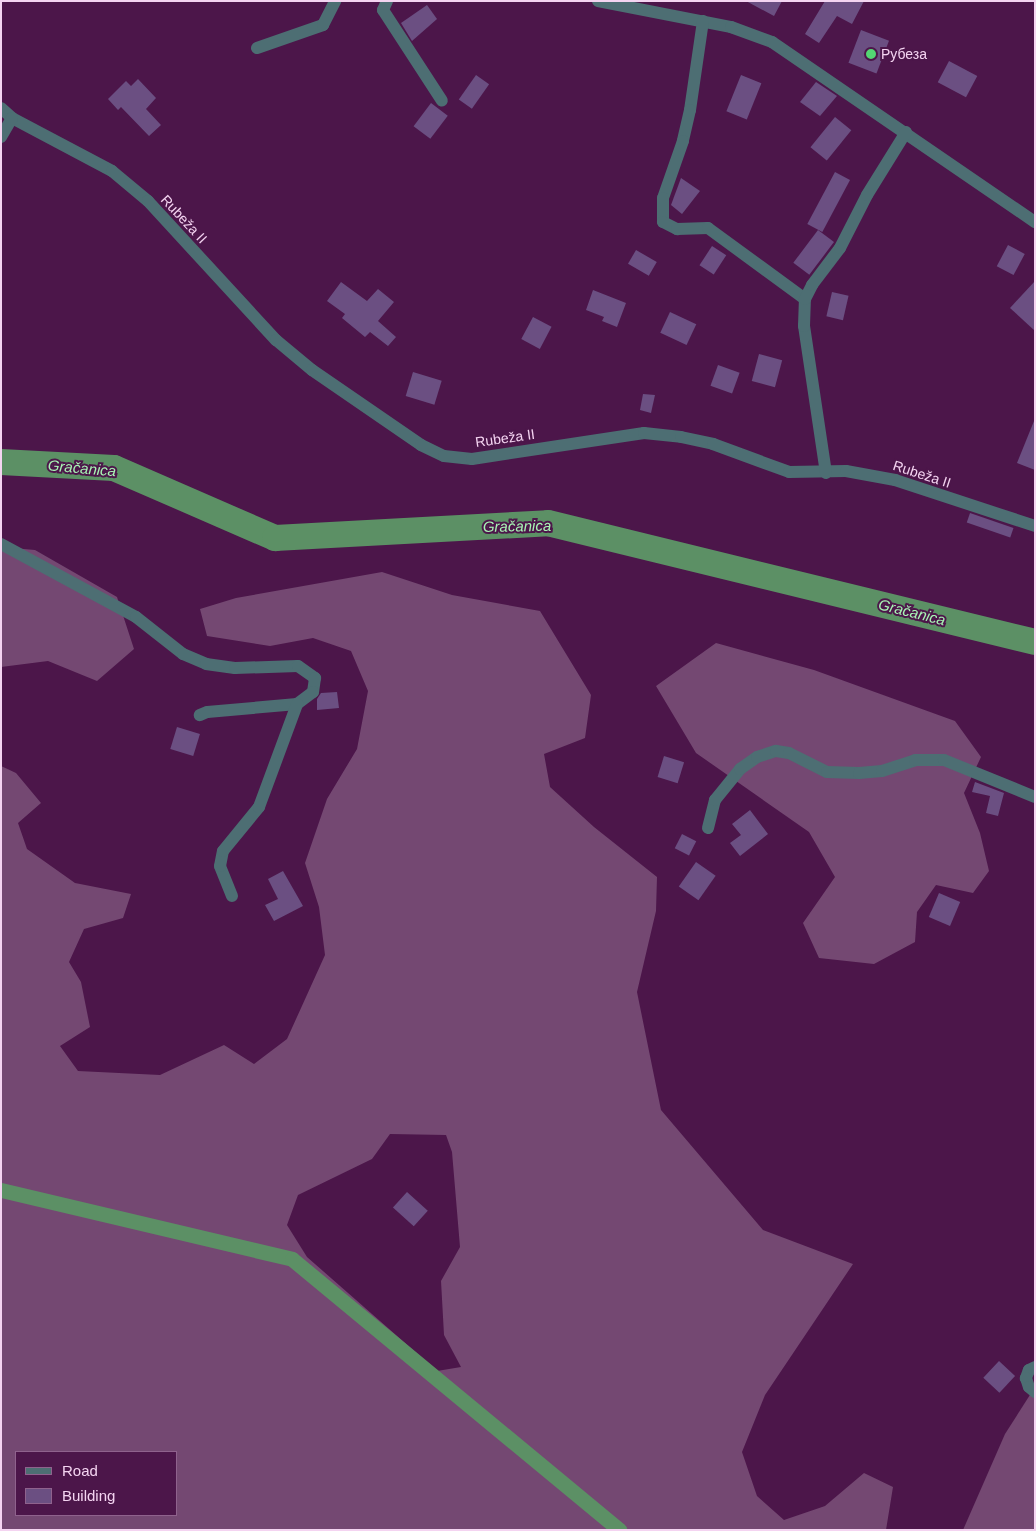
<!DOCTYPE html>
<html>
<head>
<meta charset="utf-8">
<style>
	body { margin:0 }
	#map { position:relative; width:1036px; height:1531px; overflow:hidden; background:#4c164a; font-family:Helvetica,sans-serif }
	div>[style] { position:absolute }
	.forest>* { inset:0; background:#744872 }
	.canal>* { height:15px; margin:-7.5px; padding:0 7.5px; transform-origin:7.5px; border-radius:7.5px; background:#5c9065 }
	.river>* { height:26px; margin:-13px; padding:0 13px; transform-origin:13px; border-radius:13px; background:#5c9065 }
	.building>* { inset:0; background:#6b4f82; transform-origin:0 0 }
	.minor>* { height:12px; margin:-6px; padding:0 6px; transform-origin:6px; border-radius:6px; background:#4d6e73 }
	.dots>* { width:14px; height:14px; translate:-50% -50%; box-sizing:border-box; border:2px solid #4c164a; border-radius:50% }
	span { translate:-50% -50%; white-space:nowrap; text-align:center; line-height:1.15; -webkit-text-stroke:4px #4c164a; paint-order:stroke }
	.poi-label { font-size:14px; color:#f4d4f1 }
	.left { translate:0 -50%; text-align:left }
	.street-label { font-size:14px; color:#f4d4f1 }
	.water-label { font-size:15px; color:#a8f4b4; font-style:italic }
	.frame { position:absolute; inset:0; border:2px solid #f4d4f1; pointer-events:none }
	.legend { position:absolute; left:15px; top:1451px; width:162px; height:65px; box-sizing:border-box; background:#4c164a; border:1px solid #8f628d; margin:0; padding:6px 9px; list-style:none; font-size:15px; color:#f4d4f1 }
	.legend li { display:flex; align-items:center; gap:10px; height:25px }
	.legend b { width:25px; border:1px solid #8f628d }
</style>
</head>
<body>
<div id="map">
	<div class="forest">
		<i style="clip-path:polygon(1px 547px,35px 550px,117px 597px,134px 649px,97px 681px,48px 661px,1px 667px)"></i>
		<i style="clip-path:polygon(evenodd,382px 572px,452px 595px,540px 611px,591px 695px,585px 738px,544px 754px,550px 787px,594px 827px,657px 877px,656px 911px,637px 992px,661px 1110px,763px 1230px,853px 1264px,765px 1395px,742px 1452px,757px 1496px,784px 1520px,825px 1506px,864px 1473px,893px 1487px,886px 1530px,1px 1530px,1px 766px,16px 773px,41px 803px,18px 823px,27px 849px,75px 883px,131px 894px,123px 918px,84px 929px,69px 962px,81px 982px,90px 1027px,60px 1046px,78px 1071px,160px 1075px,224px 1045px,254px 1064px,287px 1039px,325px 955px,319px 907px,305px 863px,327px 799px,357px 749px,368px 691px,351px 651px,313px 638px,270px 646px,207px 636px,200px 609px,236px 598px,382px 572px,390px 1134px,446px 1135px,452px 1152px,460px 1247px,441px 1281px,444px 1335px,461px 1367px,437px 1371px,307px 1257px,287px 1225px,298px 1195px,372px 1159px,390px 1134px,382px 572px,176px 1452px,176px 1515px,16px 1515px,16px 1452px,176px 1452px)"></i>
		<i style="clip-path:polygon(716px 643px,814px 670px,955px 721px,981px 757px,964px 793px,980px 833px,989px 871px,973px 893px,936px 885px,917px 912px,915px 942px,874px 964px,819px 958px,803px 923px,835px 877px,809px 832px,696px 753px,656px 686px)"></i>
		<i style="clip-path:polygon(1035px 1387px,1035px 1530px,963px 1530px,1005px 1434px)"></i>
	</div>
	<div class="canal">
		<i style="left:1px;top:1190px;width:299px;rotate:13.3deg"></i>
		<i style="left:292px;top:1259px;width:425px;rotate:39.6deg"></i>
	</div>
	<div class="river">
		<i style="left:1px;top:462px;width:113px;rotate:3deg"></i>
		<i style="left:114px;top:468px;width:176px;rotate:23.5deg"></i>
		<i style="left:275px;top:538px;width:273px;rotate:-3.1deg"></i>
		<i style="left:548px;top:523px;width:501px;rotate:13.73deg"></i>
	</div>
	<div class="building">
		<i style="clip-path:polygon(746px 1px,782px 1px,774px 16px)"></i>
		<i style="clip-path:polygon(825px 1px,864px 1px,852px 24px,837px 16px,819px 43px,805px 34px)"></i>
		<i style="clip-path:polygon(427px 5px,437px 19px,412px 41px,401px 23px)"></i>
		<i style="left:861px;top:30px;width:30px;height:35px;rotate:21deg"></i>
		<i style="left:949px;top:61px;width:32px;height:24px;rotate:28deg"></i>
		<i style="left:476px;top:75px;width:16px;height:30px;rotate:35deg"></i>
		<i style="left:741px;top:75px;width:22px;height:39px;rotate:22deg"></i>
		<i style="clip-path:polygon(138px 79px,156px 98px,146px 109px,161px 125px,149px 136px,121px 107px,118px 110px,108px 99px,126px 81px,131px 86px)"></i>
		<i style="clip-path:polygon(816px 82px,837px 96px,820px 116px,800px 102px)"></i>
		<i style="left:431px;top:103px;width:21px;height:29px;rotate:37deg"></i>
		<i style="left:835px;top:117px;width:21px;height:39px;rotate:39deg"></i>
		<i style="left:835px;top:172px;width:17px;height:59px;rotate:28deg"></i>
		<i style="clip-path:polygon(681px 178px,700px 191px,682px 214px,671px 205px)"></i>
		<i style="left:818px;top:230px;width:20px;height:41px;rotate:37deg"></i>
		<i style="left:1008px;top:245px;width:19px;height:24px;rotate:28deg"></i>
		<i style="left:712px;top:246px;width:17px;height:23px;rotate:33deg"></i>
		<i style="left:636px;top:250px;width:24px;height:16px;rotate:30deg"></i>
		<i style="clip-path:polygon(1035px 281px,1035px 331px,1010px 308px)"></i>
		<i style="clip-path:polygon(341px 282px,367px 301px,378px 289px,394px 302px,378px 321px,396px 337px,388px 346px,370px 332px,365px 337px,342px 318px,345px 314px,327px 301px)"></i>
		<i style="clip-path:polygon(593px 290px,626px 303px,617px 327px,602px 321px,604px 317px,586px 310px)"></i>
		<i style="left:832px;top:292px;width:17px;height:25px;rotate:13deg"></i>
		<i style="left:670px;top:312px;width:29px;height:23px;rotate:25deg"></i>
		<i style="left:533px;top:317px;width:21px;height:25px;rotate:28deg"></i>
		<i style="left:759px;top:354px;width:24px;height:28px;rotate:15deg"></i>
		<i style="left:718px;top:365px;width:23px;height:22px;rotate:20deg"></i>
		<i style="left:413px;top:372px;width:30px;height:25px;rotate:17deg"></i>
		<i style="clip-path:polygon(643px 394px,655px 395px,651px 413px,640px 410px)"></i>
		<i style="clip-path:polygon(1034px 421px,1035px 421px,1035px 470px,1017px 463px)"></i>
		<i style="left:970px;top:513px;width:46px;height:10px;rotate:19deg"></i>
		<i style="clip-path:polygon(337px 692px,339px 708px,317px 710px,317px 699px,321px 693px)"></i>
		<i style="left:177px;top:727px;width:24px;height:23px;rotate:17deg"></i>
		<i style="left:664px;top:756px;width:21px;height:22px;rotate:17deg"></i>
		<i style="clip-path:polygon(975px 782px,1004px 793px,998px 816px,986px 813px,990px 796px,972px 792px)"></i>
		<i style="clip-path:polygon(750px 810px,768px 834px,740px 856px,730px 843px,741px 835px,732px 824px)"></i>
		<i style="left:682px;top:834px;width:16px;height:16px;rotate:27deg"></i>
		<i style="left:696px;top:862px;width:24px;height:30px;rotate:35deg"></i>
		<i style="clip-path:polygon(283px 871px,303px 906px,274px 921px,265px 905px,278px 899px,268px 879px)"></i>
		<i style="left:939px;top:893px;width:23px;height:26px;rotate:23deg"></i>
		<i style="left:407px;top:1192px;width:28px;height:21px;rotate:42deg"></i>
		<i style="left:999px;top:1361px;width:22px;height:23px;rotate:43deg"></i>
	</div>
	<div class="minor">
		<i style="left:387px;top:1px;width:10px;rotate:114deg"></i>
		<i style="left:383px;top:10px;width:108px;rotate:57deg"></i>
		<i style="left:598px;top:1px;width:136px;rotate:11.1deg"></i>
		<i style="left:731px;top:27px;width:44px;rotate:20.1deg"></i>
		<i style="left:772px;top:42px;width:319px;rotate:34.4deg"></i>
		<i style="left:703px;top:21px;width:90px;rotate:98.3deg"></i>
		<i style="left:690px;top:110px;width:32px;rotate:103deg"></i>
		<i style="left:683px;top:141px;width:60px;rotate:109.3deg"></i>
		<i style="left:663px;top:198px;width:24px;rotate:90deg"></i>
		<i style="left:663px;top:222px;width:16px;rotate:27deg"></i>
		<i style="left:677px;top:229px;width:31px;rotate:-2deg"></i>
		<i style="left:708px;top:228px;width:120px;rotate:36.2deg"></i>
		<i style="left:257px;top:48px;width:70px;rotate:-19.2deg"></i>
		<i style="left:323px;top:25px;width:27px;rotate:-63deg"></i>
		<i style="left:1px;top:108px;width:15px;rotate:42deg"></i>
		<i style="left:12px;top:118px;width:113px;rotate:27.9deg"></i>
		<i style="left:112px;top:171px;width:47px;rotate:39.8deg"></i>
		<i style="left:148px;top:201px;width:189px;rotate:47.4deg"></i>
		<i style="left:276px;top:340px;width:47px;rotate:39.8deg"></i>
		<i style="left:312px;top:370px;width:132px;rotate:34.5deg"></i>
		<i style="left:421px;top:445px;width:25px;rotate:26deg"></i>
		<i style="left:444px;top:456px;width:28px;rotate:6deg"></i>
		<i style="left:472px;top:459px;width:174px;rotate:-8.6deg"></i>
		<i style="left:644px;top:433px;width:37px;rotate:6deg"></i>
		<i style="left:681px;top:437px;width:33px;rotate:12deg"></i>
		<i style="left:713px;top:444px;width:81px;rotate:20.2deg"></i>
		<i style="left:789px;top:472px;width:57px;rotate:-1deg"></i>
		<i style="left:846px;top:471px;width:50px;rotate:10.4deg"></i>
		<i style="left:895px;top:480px;width:147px;rotate:18.2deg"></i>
		<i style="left:1px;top:137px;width:22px;rotate:-60deg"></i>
		<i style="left:826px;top:473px;width:149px;rotate:-98.5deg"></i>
		<i style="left:804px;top:326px;width:27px;rotate:-88deg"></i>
		<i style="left:805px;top:299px;width:16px;rotate:-63deg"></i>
		<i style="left:812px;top:285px;width:46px;rotate:-52.9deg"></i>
		<i style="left:840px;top:248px;width:59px;rotate:-63deg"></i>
		<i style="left:867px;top:195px;width:74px;rotate:-58.2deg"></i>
		<i style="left:1px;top:544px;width:153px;rotate:28.4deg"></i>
		<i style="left:136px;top:617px;width:60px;rotate:38.2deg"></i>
		<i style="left:183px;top:654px;width:25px;rotate:23deg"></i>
		<i style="left:206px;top:664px;width:29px;rotate:8deg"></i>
		<i style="left:235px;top:668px;width:63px;rotate:-1.8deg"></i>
		<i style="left:298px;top:666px;width:21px;rotate:35deg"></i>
		<i style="left:315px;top:678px;width:14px;rotate:98deg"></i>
		<i style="left:313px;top:692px;width:20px;rotate:143deg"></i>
		<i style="left:297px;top:704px;width:90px;rotate:174.9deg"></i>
		<i style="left:207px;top:712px;width:8px;rotate:157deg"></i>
		<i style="left:708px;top:828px;width:29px;rotate:-76deg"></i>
		<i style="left:715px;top:800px;width:40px;rotate:-51deg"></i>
		<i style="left:740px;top:769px;width:21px;rotate:-35deg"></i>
		<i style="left:757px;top:757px;width:20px;rotate:-18deg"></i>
		<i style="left:776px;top:751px;width:13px;rotate:9deg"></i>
		<i style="left:789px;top:753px;width:42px;rotate:26.6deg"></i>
		<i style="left:827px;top:772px;width:32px;rotate:2deg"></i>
		<i style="left:859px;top:773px;width:23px;rotate:-5deg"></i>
		<i style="left:882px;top:771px;width:35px;rotate:-18deg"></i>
		<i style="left:915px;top:760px;width:29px"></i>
		<i style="left:944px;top:760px;width:98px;rotate:22.1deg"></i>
		<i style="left:232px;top:896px;width:32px;rotate:-112deg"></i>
		<i style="left:220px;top:866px;width:15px;rotate:-79deg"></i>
		<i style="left:223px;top:851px;width:57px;rotate:-50.7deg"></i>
		<i style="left:259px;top:807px;width:110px;rotate:-69.7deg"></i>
		<i style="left:1035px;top:1367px;width:7px;rotate:153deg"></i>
		<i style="left:1029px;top:1370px;width:9px;rotate:111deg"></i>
		<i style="left:1026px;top:1378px;width:9px;rotate:72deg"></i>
		<i style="left:1029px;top:1387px;width:8px;rotate:40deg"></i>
	</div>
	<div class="dots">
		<i style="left:871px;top:54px;background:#53d673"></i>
	</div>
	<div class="poi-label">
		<span class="left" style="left:881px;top:54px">Рубеза</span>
	</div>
	<div class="street-label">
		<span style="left:184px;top:219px;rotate:47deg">Rubeža II</span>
		<span style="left:505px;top:438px;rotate:-8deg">Rubeža II</span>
		<span style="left:922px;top:474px;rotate:18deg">Rubeža II</span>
	</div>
	<div class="water-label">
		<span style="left:82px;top:468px;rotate:5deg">Gračanica</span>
		<span style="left:517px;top:526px;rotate:-1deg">Gračanica</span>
		<span style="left:912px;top:612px;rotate:14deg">Gračanica</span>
	</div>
	<div class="frame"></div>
	<ul class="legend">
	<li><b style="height:6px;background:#4d6e73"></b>Road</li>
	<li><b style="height:14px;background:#6b4f82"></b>Building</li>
	</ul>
</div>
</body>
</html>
